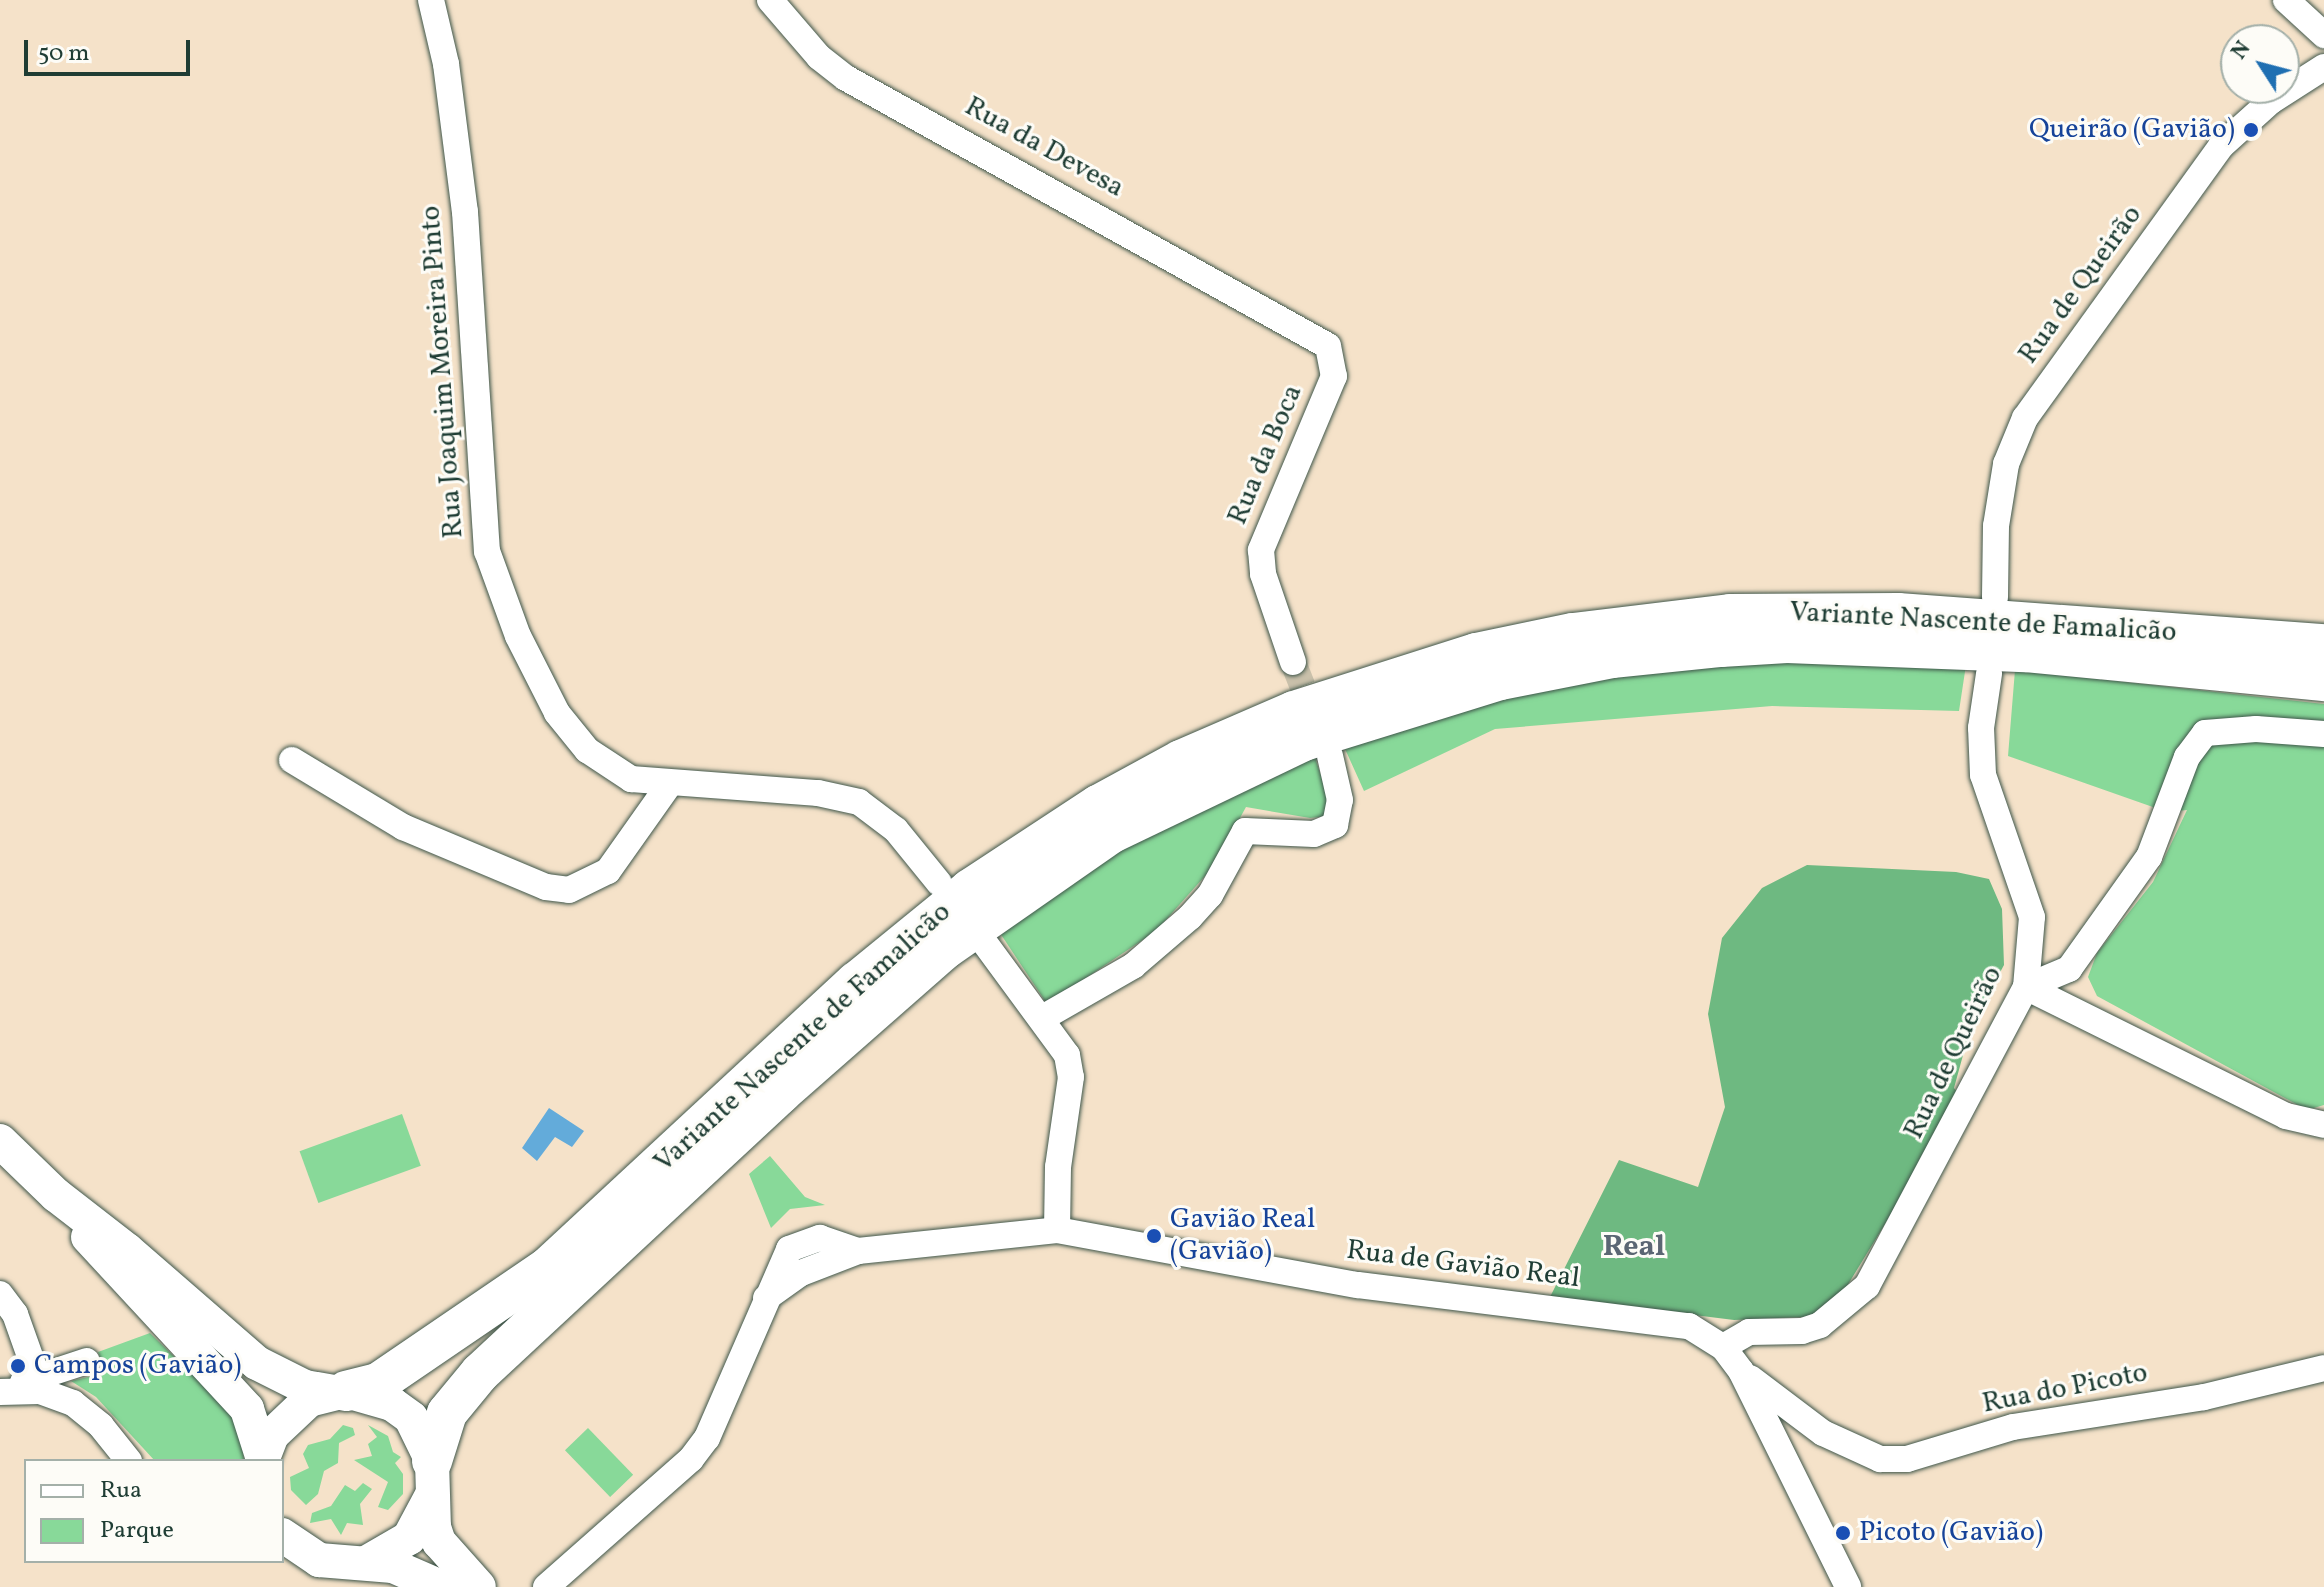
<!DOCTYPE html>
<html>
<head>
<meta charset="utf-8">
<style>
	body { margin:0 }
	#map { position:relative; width:2324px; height:1587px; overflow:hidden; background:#f5e2c9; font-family:Vollkorn,serif }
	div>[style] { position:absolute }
	.green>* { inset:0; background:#88d999; transform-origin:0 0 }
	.forest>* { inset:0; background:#6eb981 }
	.water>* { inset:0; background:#63abda }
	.minor-tunnel>* { height:26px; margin-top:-13px; transform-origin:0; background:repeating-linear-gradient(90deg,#cac1ab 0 26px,transparent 0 39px) }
	.roads { filter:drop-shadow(0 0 2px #3f564a) drop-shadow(0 0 2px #3f564a) }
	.minor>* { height:26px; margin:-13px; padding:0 13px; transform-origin:13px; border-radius:13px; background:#fff }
	.major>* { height:34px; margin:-17px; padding:0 17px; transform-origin:17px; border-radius:17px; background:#fff }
	.highway>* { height:40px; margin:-20px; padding:0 20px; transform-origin:20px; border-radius:20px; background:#fff }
	.dots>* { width:22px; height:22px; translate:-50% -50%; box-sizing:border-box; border:4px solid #fdfcf7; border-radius:50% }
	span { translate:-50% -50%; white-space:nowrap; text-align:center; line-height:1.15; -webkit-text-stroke:6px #fdfcf7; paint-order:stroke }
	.transit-label { font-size:28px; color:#164399 }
	.right { translate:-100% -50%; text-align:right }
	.left { translate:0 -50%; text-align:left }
	.street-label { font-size:28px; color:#1f3d34 }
	.neighbourhood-label { font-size:30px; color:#5b6673; font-weight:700 }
	.legend { position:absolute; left:24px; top:1459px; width:260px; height:104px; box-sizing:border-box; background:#fdfcf7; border:2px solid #a4b0a9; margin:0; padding:10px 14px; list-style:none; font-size:24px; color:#1f3d34 }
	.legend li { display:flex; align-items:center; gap:16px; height:40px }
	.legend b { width:40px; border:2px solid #a4b0a9 }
	.north { position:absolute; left:2220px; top:24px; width:80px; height:80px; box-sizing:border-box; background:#fdfcf7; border:2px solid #a4b0a9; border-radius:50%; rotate:306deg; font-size:22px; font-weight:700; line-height:32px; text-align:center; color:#1f3d34 }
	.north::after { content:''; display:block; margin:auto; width:28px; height:36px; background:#1f6fb2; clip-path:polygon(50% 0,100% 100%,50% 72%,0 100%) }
	.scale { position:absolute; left:24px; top:40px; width:166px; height:36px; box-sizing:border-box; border:4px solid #1f3d34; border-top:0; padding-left:10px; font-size:24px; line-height:28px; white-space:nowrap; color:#1f3d34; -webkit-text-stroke:6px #fdfcf7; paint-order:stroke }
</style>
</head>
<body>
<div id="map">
	<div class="green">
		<i style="clip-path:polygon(1779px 656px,1966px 665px,1959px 711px,1772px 706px,1495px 729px,1364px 791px,1341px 740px,1525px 687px)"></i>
		<i style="clip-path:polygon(2015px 670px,2324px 704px,2324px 1105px,2307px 1110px,2097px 996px,2088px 977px,2097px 953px,2153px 882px,2187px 810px,2167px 812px,2008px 756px)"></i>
		<i style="clip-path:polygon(1312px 749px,1331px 805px,1329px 816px,1310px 818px,1246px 807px,1213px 867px,1156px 931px,1047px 1004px,1000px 933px,1067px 873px)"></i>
		<i style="left:402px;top:1114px;width:55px;height:109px;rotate:70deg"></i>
		<i style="clip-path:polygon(770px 1156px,805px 1197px,825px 1205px,790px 1209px,771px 1228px,749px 1174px)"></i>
		<i style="clip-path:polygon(150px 1333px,241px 1422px,244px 1461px,155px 1461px,96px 1397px,71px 1381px,105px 1373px,98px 1352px)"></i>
		<i style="clip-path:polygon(343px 1425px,353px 1428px,355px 1435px,339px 1443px,338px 1463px,324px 1471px,318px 1494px,306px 1505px,291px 1490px,290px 1477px,309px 1468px,303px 1454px,308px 1445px,330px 1439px)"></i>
		<i style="clip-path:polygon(368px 1425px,388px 1436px,393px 1452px,401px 1457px,395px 1463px,403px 1474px,403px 1494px,388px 1510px,378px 1507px,388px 1482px,354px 1460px,372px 1456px,368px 1444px,377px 1437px)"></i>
		<i style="left:588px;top:1428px;width:65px;height:32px;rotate:46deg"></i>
		<i style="clip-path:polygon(363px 1483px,372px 1489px,360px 1504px,363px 1525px,347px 1523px,341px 1535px,331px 1519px,310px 1523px,312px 1513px,331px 1506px,345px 1485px,355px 1491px)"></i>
	</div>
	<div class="forest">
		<i style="clip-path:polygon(1807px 865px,1956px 872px,1989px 879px,2002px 909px,2004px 965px,1971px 1026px,1954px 1088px,1960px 1096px,1885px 1224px,1844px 1291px,1821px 1311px,1804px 1317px,1734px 1320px,1550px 1297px,1619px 1160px,1698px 1187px,1725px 1107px,1708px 1014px,1722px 938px,1762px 888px)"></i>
	</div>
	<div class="water">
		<i style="clip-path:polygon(549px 1108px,584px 1131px,572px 1147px,555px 1137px,537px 1161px,522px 1148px)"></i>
	</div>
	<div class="minor-tunnel">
		<i style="left:1293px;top:662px;width:60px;rotate:68.6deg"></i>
	</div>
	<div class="roads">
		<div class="minor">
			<i style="left:431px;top:0;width:66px;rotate:76.8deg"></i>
			<i style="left:446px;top:64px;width:149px;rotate:82.7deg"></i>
			<i style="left:465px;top:212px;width:340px;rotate:86.3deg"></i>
			<i style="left:487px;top:551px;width:90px;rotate:70deg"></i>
			<i style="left:518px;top:636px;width:86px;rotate:63.1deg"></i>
			<i style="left:557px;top:713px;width:48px;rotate:51deg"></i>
			<i style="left:587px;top:750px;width:53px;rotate:33.4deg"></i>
			<i style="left:631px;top:779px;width:188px;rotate:4.3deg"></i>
			<i style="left:818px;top:793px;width:42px;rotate:12.4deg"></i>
			<i style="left:859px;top:802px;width:46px;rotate:37.1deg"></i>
			<i style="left:896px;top:830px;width:68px;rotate:50.9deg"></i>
			<i style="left:770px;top:0;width:75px;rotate:49.3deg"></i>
			<i style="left:819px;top:57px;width:34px;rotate:38deg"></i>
			<i style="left:846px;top:78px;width:551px;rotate:29.07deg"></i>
			<i style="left:1328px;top:346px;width:31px;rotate:79deg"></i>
			<i style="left:1334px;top:376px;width:189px;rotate:112.8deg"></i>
			<i style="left:1261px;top:550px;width:24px;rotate:85deg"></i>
			<i style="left:1263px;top:574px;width:93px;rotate:71.2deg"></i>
			<i style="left:2286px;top:0;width:52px;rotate:42.6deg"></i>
			<i style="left:1995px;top:597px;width:71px;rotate:-89.2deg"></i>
			<i style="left:1996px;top:526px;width:63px;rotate:-80.8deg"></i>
			<i style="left:2006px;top:464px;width:50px;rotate:-67.6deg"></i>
			<i style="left:2025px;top:418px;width:335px;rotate:-54.2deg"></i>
			<i style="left:2221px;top:146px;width:67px;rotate:-42deg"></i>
			<i style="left:2271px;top:101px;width:63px;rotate:-32.7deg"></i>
			<i style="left:292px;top:760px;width:130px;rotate:31.1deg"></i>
			<i style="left:403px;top:827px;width:155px;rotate:22.8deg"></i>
			<i style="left:546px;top:887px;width:23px;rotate:7deg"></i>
			<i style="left:569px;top:890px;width:43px;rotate:-26deg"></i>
			<i style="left:608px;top:871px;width:105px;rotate:-54.7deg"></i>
			<i style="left:984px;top:942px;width:140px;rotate:53.7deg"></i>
			<i style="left:1067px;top:1055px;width:22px;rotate:80deg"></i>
			<i style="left:1071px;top:1077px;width:91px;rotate:98.2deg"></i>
			<i style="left:1058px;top:1167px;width:63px;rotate:90.9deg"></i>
			<i style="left:2026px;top:987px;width:47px;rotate:-22.7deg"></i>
			<i style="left:2069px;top:969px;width:138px;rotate:-54.5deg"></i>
			<i style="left:2149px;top:857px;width:107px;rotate:-69.2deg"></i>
			<i style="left:2187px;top:757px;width:30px;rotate:-53deg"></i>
			<i style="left:2205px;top:733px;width:51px;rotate:-4.5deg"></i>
			<i style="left:2256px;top:729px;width:68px;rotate:4.2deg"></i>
			<i style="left:2026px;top:987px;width:290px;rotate:26.4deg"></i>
			<i style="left:2286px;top:1116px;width:39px;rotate:13deg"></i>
			<i style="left:1044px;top:1017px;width:103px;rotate:-29.8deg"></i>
			<i style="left:1133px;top:966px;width:75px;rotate:-40.7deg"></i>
			<i style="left:1190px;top:917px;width:30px;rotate:-48deg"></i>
			<i style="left:1210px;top:895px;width:73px;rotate:-61.3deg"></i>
			<i style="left:1245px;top:831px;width:69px;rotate:2.5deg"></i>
			<i style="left:1314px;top:834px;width:23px;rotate:-23deg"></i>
			<i style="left:1335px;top:825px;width:25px;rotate:-79deg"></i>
			<i style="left:1340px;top:800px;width:45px;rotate:-102.8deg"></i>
			<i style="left:0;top:1294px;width:25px;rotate:53deg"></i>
			<i style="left:15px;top:1314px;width:63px;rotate:70.4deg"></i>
			<i style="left:766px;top:1298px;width:43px;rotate:-35.5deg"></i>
			<i style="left:801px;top:1273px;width:61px;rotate:-21.1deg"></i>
			<i style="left:858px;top:1251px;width:200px;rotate:-6deg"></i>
			<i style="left:1057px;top:1230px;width:306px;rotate:10.4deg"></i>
			<i style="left:1358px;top:1285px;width:334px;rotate:7.1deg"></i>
			<i style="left:1689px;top:1326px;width:40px;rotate:32deg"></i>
			<i style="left:1723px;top:1347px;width:30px;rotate:53deg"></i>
			<i style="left:1741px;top:1371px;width:241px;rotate:63.6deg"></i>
			<i style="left:1723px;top:1347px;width:30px;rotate:-30deg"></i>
			<i style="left:1749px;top:1332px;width:53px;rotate:-1.1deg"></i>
			<i style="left:1802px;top:1331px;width:19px;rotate:-18deg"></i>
			<i style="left:1820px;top:1325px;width:61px;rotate:-39.7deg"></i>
			<i style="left:1867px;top:1286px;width:339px;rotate:-62deg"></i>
			<i style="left:2026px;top:987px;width:70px;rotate:-85.1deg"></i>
			<i style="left:2032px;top:917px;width:150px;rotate:-109deg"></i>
			<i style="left:1983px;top:775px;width:47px;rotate:-92.4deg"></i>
			<i style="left:1981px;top:728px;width:55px;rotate:-81.6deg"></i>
			<i style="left:1750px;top:1378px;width:91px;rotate:37deg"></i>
			<i style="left:1823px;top:1433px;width:63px;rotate:24.5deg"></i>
			<i style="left:1880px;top:1459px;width:27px"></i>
			<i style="left:1907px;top:1459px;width:111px;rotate:-16.8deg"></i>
			<i style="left:2013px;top:1427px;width:193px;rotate:-8.9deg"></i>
			<i style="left:2204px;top:1397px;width:123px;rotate:-13.6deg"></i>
			<i style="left:23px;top:1382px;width:67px;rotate:-18.2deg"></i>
			<i style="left:0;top:1392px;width:40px;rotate:-1.4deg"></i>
			<i style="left:40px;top:1391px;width:35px;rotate:20deg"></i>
			<i style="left:73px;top:1403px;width:36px;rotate:39deg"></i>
			<i style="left:101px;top:1426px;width:45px;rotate:51.3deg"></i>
			<i style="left:546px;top:1587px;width:193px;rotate:-41.4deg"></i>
			<i style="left:691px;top:1459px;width:26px;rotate:-53deg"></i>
			<i style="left:707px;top:1438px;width:206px;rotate:-66.5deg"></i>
			<i style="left:789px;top:1249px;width:33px;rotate:-20deg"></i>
			<i style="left:820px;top:1238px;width:40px;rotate:18.9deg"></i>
		</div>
		<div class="major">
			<i style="left:0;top:1141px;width:78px;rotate:44deg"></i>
			<i style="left:56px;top:1195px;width:90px;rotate:37.8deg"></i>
			<i style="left:127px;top:1250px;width:172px;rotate:41deg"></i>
			<i style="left:257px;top:1363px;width:54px;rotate:26.6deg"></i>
			<i style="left:305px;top:1387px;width:28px;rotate:10deg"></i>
			<i style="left:88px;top:1237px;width:234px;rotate:47.2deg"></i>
			<i style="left:247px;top:1409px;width:52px;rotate:72.3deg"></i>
			<i style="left:262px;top:1461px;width:28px;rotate:-69deg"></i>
			<i style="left:272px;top:1435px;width:51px;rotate:-43.4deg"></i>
			<i style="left:309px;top:1400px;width:38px;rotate:-14deg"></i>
			<i style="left:346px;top:1391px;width:48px;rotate:15.8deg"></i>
			<i style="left:392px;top:1404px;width:24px;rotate:36deg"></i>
			<i style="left:411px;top:1418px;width:48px;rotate:64deg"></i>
			<i style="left:432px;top:1461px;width:66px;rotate:88.3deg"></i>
			<i style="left:434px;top:1527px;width:16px;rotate:72deg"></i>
			<i style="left:439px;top:1542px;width:60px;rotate:48.4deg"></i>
			<i style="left:282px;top:1535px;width:45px;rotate:34deg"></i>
			<i style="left:319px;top:1560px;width:74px;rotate:4.6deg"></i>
			<i style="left:393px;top:1566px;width:52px;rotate:23.6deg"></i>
			<i style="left:366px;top:1563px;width:50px;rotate:-30.2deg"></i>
			<i style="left:409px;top:1538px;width:49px;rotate:-61.9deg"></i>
		</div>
		<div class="highway">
			<i style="left:346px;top:1391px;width:33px;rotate:-14deg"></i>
			<i style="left:378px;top:1383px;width:206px;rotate:-34.3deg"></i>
			<i style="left:548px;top:1267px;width:420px;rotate:-42.8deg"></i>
			<i style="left:856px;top:982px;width:147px;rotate:-39.2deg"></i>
			<i style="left:970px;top:889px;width:153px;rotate:-33.3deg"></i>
			<i style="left:1098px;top:805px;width:94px;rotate:-28.5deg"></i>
			<i style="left:1181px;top:760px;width:123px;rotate:-23.4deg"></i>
			<i style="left:1294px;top:711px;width:191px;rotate:-17.7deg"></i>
			<i style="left:1476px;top:653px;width:99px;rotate:-11.7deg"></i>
			<i style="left:1573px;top:633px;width:158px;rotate:-6.9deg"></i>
			<i style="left:1730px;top:614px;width:168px;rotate:-0.3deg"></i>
			<i style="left:1898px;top:613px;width:427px;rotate:4.2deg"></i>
			<i style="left:432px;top:1461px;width:50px;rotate:-72.6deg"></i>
			<i style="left:447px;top:1413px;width:52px;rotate:-50.5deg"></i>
			<i style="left:480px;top:1373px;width:410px;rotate:-42.9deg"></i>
			<i style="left:780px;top:1094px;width:218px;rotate:-41.3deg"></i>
			<i style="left:944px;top:950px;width:205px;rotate:-34.9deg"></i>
			<i style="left:1112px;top:833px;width:213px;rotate:-25.6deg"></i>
			<i style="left:1304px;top:741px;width:205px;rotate:-17.3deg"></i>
			<i style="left:1500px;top:680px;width:114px;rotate:-11.1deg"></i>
			<i style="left:1612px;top:658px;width:110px;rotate:-5.8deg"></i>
			<i style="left:1721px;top:647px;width:66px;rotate:-3.5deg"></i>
			<i style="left:1787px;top:643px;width:239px;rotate:2.2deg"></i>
			<i style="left:2026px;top:652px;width:299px;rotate:5.6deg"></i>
		</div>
	</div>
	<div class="dots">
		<i style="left:2251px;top:130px;background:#1a4fb4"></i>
		<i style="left:1154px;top:1236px;background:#1a4fb4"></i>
		<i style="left:18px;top:1366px;background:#1a4fb4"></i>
		<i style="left:1843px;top:1533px;background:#1a4fb4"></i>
	</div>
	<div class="transit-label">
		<span class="right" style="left:2235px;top:130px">Queirão (Gavião)</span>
		<span class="left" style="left:1170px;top:1236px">Gavião Real<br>(Gavião)</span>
		<span class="left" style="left:34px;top:1366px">Campos (Gavião)</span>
		<span class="left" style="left:1859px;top:1533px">Picoto (Gavião)</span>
	</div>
	<div class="street-label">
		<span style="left:1044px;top:148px;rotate:29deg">Rua da Devesa</span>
		<span style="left:2081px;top:285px;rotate:-54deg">Rua de Queirão</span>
		<span style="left:443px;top:372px;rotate:-94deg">Rua Joaquim Moreira Pinto</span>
		<span style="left:1266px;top:455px;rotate:-67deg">Rua da Boca</span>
		<span style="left:1983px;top:623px;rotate:3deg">Variante Nascente de Famalicão</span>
		<span style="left:803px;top:1038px;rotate:-42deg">Variante Nascente de Famalicão</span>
		<span style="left:1954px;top:1053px;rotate:-64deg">Rua de Queirão</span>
		<span style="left:1463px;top:1265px;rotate:7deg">Rua de Gavião Real</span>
		<span style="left:2065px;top:1389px;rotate:-11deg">Rua do Picoto</span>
	</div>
	<div class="neighbourhood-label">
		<span style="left:1634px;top:1247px">Real</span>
	</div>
	<ul class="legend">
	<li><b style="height:10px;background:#fff"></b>Rua</li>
	<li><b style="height:22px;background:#88d999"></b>Parque</li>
	</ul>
	<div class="north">N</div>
	<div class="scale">50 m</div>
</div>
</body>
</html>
